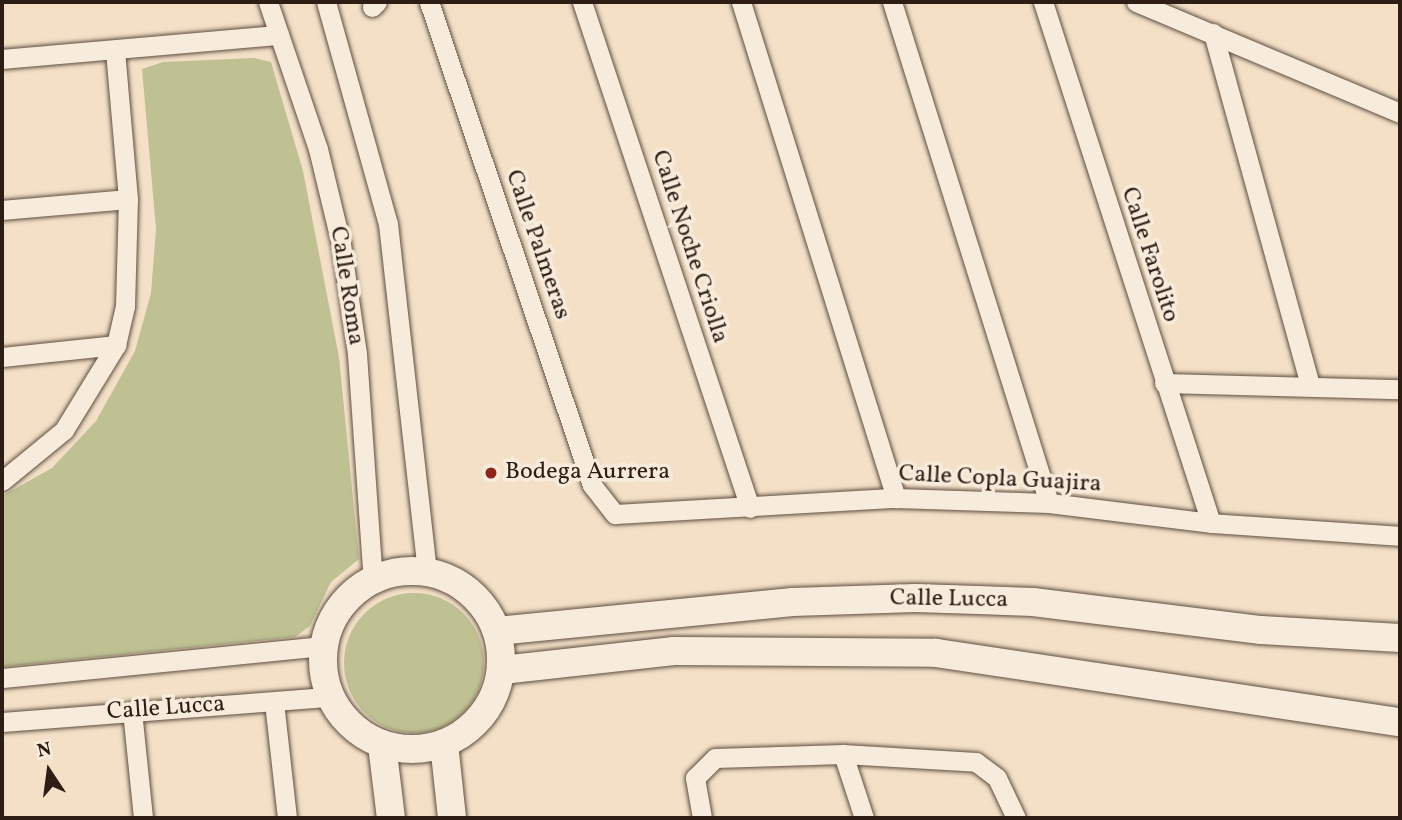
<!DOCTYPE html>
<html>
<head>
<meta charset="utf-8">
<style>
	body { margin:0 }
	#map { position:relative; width:1402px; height:820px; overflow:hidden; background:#f3e0c7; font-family:Vollkorn,serif }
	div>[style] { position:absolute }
	.green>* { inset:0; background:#bfc193 }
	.round { border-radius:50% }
	.roads { filter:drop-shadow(0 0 2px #5f4e41) drop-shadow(0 0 2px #5f4e41) }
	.street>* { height:19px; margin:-9.5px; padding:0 9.5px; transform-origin:9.5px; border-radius:9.5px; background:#f7ebdb }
	.secondary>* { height:28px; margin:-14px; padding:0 14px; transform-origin:14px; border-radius:14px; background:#f7ebdb }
	.secondary>.ring { margin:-14px; padding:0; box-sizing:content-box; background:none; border:28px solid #f7ebdb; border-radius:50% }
	.dots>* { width:19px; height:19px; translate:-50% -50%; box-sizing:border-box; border:4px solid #f7ebdb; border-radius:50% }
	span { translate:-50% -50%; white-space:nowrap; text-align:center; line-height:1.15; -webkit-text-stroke:7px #f7ebdb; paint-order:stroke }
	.street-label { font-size:24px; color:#2e1d14 }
	.poi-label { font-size:24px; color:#2e1d14 }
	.left { translate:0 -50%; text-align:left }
	.frame { position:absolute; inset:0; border:4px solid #2e1d14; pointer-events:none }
	.north { position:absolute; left:14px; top:736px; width:70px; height:70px; -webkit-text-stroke:5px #f7ebdb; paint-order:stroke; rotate:347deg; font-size:19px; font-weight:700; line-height:28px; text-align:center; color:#2e1d14 }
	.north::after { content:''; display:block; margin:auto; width:24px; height:32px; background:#2e1d14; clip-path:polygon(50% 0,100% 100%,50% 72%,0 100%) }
</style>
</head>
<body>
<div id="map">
	<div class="green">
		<i style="clip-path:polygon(254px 58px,271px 62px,303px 171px,339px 357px,359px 559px,331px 582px,310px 626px,295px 637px,2px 667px,2px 496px,52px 468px,96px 421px,135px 351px,151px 293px,156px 229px,142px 69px,163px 62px)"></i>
		<i class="round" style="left:344px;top:593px;width:140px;height:140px"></i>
	</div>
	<div class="roads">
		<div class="street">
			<i style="left:268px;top:2px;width:155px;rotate:71.2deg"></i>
			<i style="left:318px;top:149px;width:98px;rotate:76.4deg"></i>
			<i style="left:341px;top:244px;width:111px;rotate:81.7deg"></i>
			<i style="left:357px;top:354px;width:227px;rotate:86deg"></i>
			<i style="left:326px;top:2px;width:230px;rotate:74.4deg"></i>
			<i style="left:388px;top:224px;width:350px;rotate:83.6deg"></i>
			<i style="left:429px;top:2px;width:510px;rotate:71.35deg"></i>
			<i style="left:592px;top:485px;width:37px;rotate:52deg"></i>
			<i style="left:615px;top:514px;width:281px;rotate:-3.3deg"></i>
			<i style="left:896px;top:498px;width:153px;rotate:1.9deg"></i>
			<i style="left:1049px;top:503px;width:163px;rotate:7deg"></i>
			<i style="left:1211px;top:523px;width:189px;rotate:3.9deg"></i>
			<i style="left:582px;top:2px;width:533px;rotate:71.63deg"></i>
			<i style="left:741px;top:2px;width:520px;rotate:72.65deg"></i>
			<i style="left:892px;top:2px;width:525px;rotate:72.6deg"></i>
			<i style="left:1043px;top:2px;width:547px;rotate:72.13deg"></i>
			<i style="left:1136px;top:2px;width:286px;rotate:22.8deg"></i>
			<i style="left:372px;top:7px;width:7px;rotate:-45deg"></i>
			<i style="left:1213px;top:33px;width:365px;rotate:74.6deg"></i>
			<i style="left:2px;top:59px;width:278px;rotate:-5deg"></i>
			<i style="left:2px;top:210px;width:126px;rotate:-5deg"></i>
			<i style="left:2px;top:357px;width:115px;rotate:-6deg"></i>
			<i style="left:1164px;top:383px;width:236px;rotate:1.5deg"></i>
			<i style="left:2px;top:481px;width:80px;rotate:-39.4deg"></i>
			<i style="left:64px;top:430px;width:100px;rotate:-58.5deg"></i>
			<i style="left:116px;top:345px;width:40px;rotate:-77deg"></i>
			<i style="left:125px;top:306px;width:107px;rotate:-88.4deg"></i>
			<i style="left:128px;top:199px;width:150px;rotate:-95deg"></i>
			<i style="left:2px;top:678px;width:323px;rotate:-5.7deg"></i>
			<i style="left:274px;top:702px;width:117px;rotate:83.6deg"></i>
			<i style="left:132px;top:711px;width:108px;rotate:84.1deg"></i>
			<i style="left:2px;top:722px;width:329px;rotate:-4.4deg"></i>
			<i style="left:843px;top:754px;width:67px;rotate:71.8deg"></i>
			<i style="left:702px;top:818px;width:41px;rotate:-99.9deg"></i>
			<i style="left:695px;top:778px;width:28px;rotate:-45deg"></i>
			<i style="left:715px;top:758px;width:128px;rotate:-1.8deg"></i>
			<i style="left:843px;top:754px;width:133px;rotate:3.4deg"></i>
			<i style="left:976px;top:762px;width:26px;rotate:37deg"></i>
			<i style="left:997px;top:778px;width:44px;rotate:64.6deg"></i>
		</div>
		<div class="secondary">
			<i class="ring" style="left:323px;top:571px;width:150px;height:150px"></i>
			<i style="left:497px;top:631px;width:297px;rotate:-5.6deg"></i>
			<i style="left:793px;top:602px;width:122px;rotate:-1.9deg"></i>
			<i style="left:915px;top:598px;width:118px;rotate:1.9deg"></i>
			<i style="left:1033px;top:602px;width:230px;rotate:7deg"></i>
			<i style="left:1261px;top:630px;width:139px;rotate:3.3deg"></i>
			<i style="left:502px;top:670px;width:173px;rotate:-6.3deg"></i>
			<i style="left:674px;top:651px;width:262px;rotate:0.4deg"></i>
			<i style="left:936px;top:653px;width:469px;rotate:8.5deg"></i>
			<i style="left:444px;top:744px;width:74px;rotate:83.8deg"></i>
			<i style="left:382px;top:745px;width:74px;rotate:83deg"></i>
		</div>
	</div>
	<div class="dots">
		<i style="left:491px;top:473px;background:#8f2418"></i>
	</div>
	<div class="street-label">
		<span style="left:537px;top:245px;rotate:71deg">Calle Palmeras</span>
		<span style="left:689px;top:247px;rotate:72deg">Calle Noche Criolla</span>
		<span style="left:1149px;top:255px;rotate:72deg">Calle Farolito</span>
		<span style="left:346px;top:286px;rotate:81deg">Calle Roma</span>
		<span style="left:1000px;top:480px;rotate:3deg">Calle Copla Guajira</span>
		<span style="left:949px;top:600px;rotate:1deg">Calle Lucca</span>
		<span style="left:166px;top:709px;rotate:-4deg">Calle Lucca</span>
	</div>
	<div class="poi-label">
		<span class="left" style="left:505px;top:473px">Bodega Aurrera</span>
	</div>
	<div class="frame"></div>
	<div class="north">N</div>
</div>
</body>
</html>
